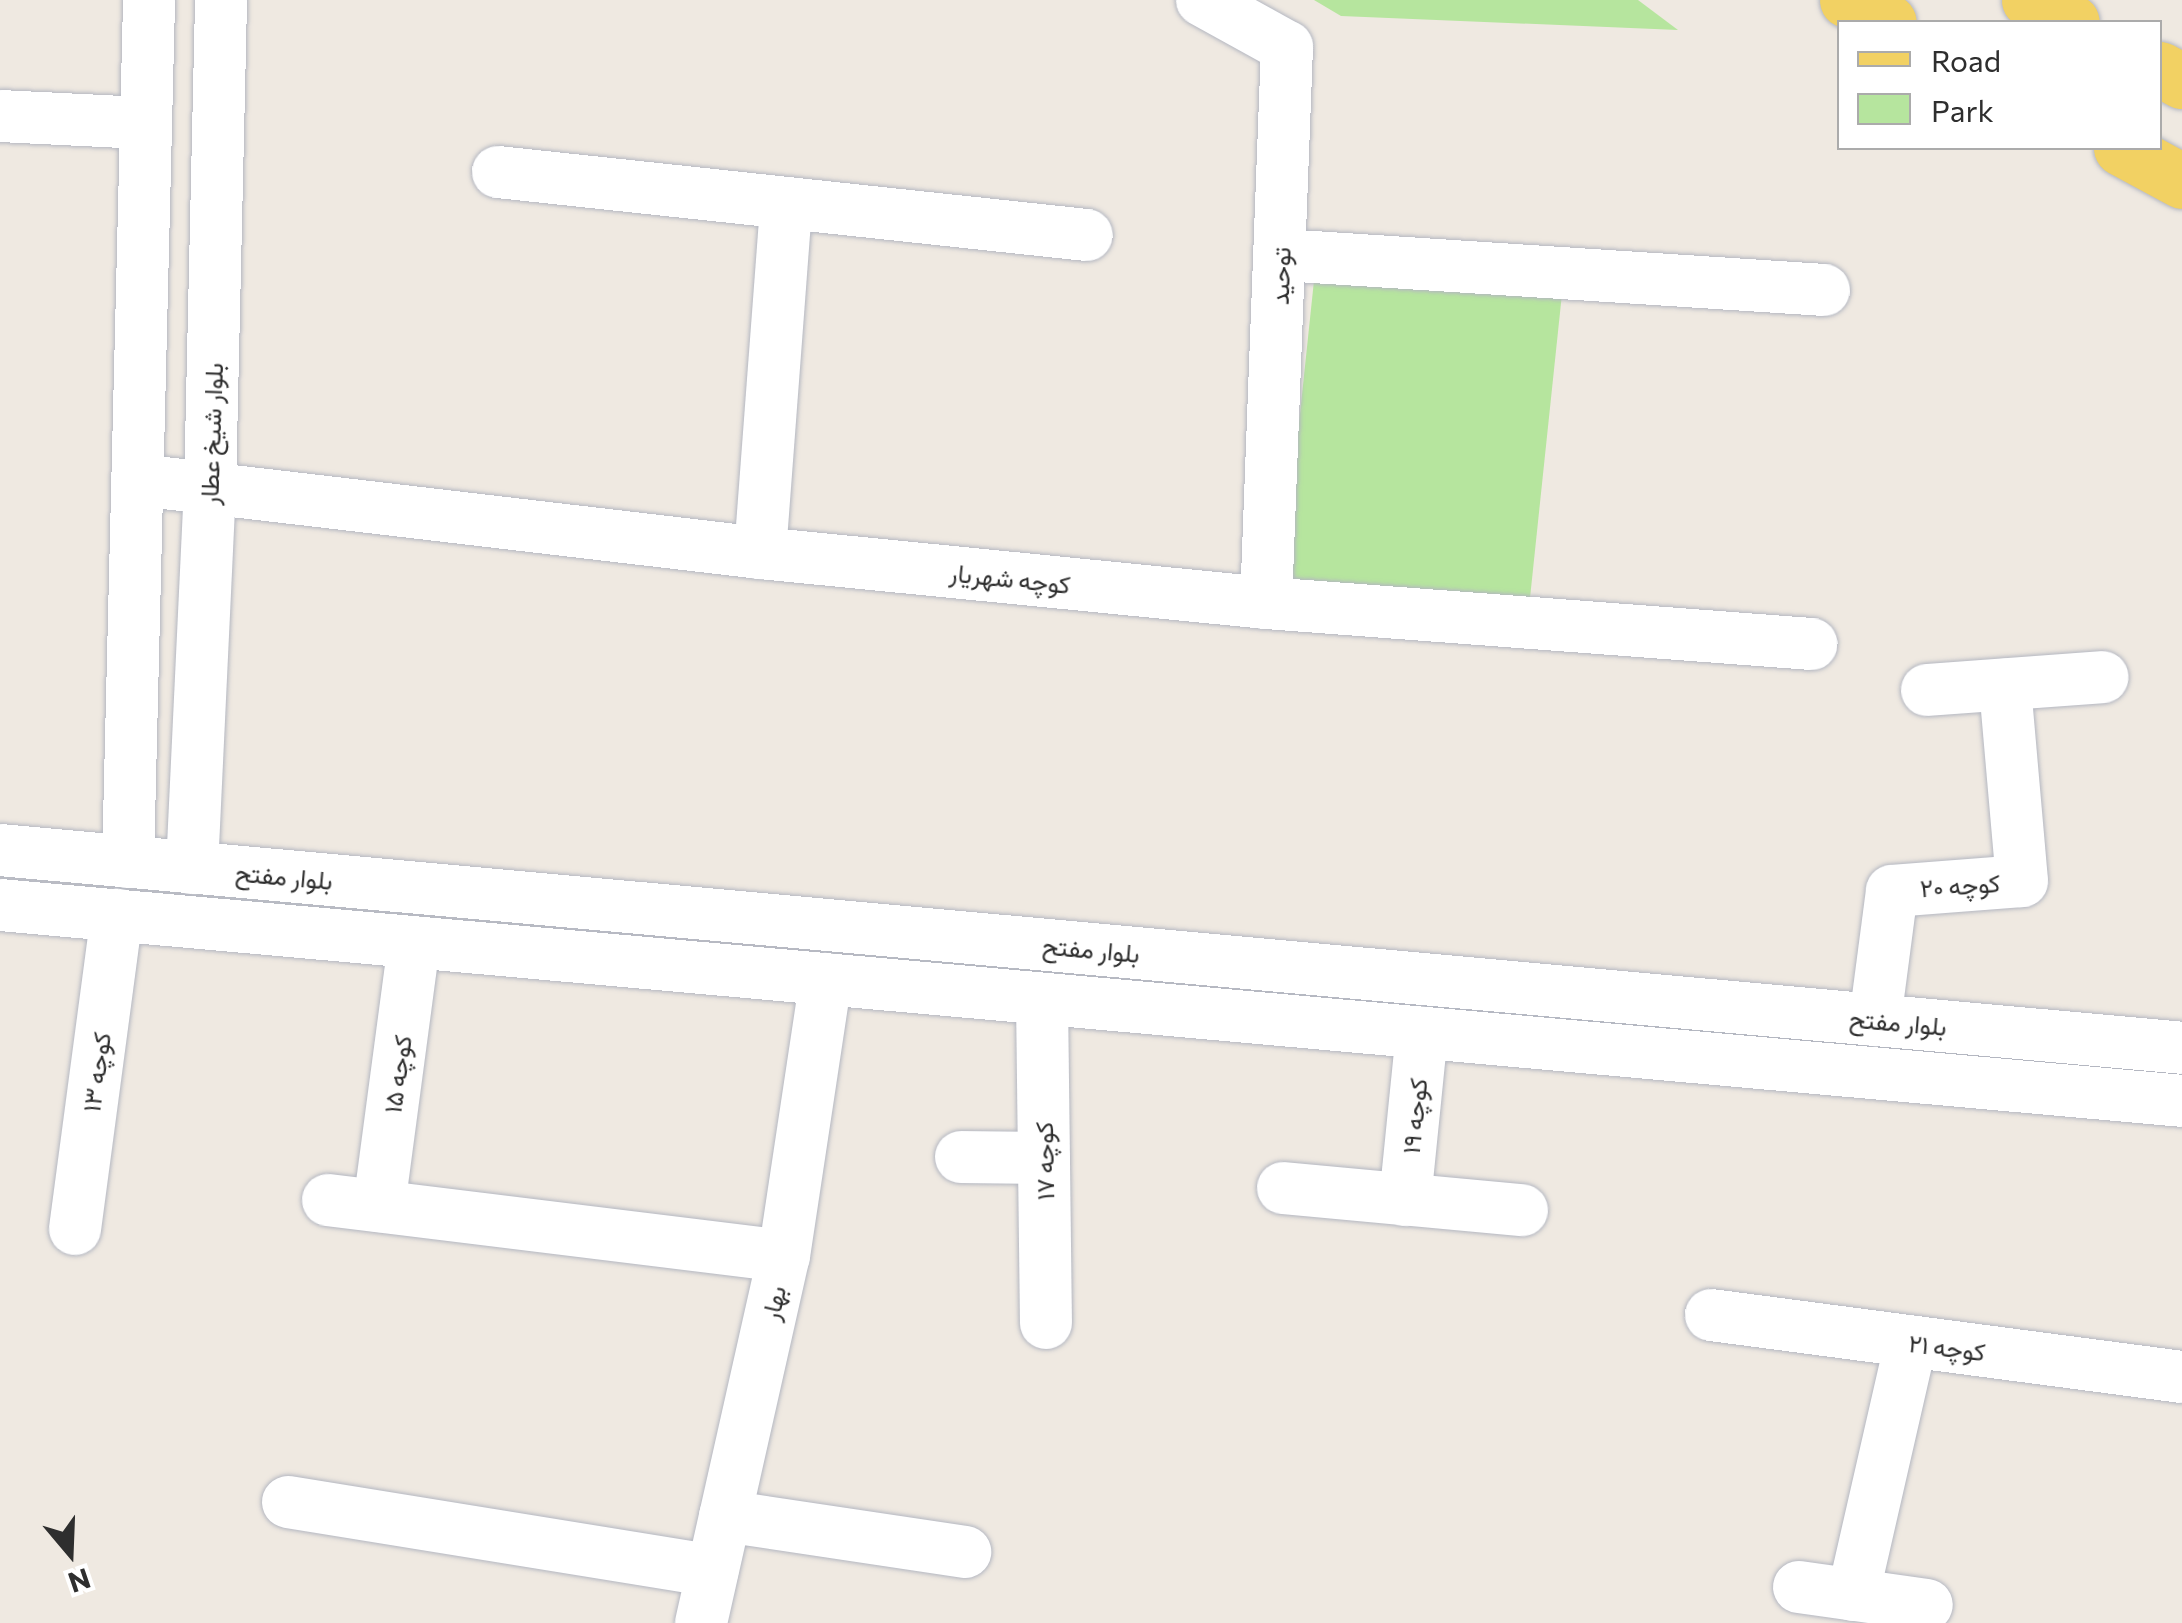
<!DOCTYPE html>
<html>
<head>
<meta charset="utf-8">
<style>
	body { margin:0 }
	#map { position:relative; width:2182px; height:1623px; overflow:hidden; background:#efe9e1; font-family:Commissioner,Vazirmatn,sans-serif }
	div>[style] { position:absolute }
	.green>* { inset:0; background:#b6e59e; transform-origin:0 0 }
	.roads { filter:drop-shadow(0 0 2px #b4b7c1) drop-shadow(0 0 2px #b4b7c1) }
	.minor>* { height:52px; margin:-26px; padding:0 26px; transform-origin:26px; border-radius:26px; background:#fff }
	.major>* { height:55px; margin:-27.5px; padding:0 27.5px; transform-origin:27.5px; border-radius:27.5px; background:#f2d163 }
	span { translate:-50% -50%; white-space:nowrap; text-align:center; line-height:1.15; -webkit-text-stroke:8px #fff; paint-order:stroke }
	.street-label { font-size:25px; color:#2e2e2e }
	.legend { position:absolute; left:1837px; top:20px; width:325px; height:130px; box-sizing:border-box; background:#fff; border:2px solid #ababab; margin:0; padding:12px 18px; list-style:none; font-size:30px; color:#2e2e2e }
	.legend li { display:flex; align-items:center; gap:20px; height:50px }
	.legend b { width:50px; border:2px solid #ababab }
	.north { position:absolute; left:20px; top:1503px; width:100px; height:100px; -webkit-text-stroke:8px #fff; paint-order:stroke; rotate:161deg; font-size:28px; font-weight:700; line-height:40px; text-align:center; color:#2e2e2e }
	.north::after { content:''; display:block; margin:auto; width:35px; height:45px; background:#2e2e2e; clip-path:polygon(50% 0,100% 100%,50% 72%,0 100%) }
</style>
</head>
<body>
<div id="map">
	<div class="green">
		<i style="clip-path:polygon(1314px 0,1638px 0,1678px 30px,1341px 16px)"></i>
		<i style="left:1315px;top:271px;width:248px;height:318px;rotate:6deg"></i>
	</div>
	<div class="roads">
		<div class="minor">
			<i style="left:1202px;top:0;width:97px;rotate:28.9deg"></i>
			<i style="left:1287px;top:47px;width:556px;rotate:92.16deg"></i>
			<i style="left:0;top:116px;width:144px;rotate:2.8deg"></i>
			<i style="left:498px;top:172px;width:592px;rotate:6.11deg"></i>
			<i style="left:1282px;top:255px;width:543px;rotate:3.69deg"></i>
			<i style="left:139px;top:480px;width:625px;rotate:6.7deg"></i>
			<i style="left:760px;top:553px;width:508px;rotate:5.64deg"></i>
			<i style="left:1266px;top:603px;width:547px;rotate:4.3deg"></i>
			<i style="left:760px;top:553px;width:348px;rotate:-85.7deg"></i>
			<i style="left:1927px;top:690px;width:176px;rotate:-4.2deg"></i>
			<i style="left:0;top:850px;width:2191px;rotate:5.18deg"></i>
			<i style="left:128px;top:862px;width:862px;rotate:-88.6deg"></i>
			<i style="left:192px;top:868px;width:380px;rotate:-87.3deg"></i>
			<i style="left:210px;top:488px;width:488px;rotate:-88.7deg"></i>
			<i style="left:0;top:905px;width:2191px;rotate:5.13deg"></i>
			<i style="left:1042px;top:999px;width:324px;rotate:89.3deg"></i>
			<i style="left:1875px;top:1020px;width:130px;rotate:-82.5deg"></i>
			<i style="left:1892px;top:891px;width:130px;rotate:-4.4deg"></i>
			<i style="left:2022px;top:881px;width:197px;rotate:-95deg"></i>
			<i style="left:961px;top:1157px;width:83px;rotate:0.7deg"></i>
			<i style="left:1283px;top:1188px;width:240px;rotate:5.3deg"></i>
			<i style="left:328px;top:1200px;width:459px;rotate:7deg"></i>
			<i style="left:1405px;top:1200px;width:168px;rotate:-84.2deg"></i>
			<i style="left:379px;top:1206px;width:266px;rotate:-82.4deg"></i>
			<i style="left:75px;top:1229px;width:317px;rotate:-82.4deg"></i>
			<i style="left:1711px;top:1315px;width:475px;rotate:7.5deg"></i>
			<i style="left:288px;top:1502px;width:430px;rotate:9.2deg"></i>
			<i style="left:725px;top:1516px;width:243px;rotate:8.5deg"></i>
			<i style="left:1799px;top:1587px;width:129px;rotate:8deg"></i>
			<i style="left:1853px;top:1595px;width:260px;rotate:-77.1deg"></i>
			<i style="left:701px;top:1623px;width:376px;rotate:-77.3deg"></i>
			<i style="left:784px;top:1256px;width:280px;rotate:-81.4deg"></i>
		</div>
		<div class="major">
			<i style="left:1847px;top:0;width:47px;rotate:27.6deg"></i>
			<i style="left:2029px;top:0;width:48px;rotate:27.1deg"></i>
			<i style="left:2160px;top:69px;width:25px;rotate:29deg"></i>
			<i style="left:2121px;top:148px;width:69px;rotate:28.4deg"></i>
		</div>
	</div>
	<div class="street-label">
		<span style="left:1280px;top:276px;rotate:-88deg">توحید</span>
		<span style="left:211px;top:434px;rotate:-88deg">بلوار شیخ عطار</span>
		<span style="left:1010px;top:578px;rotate:6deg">کوچه شهریار</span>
		<span style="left:284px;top:876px;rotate:5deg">بلوار مفتح</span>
		<span style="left:1960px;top:885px;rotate:-4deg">کوچه ۲۰</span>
		<span style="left:1091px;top:949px;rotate:5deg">بلوار مفتح</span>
		<span style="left:1898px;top:1022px;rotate:5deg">بلوار مفتح</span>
		<span style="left:96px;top:1072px;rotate:-82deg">کوچه ۱۳</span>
		<span style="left:397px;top:1074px;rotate:-82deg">کوچه ۱۵</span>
		<span style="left:1414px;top:1116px;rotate:-84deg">کوچه ۱۹</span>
		<span style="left:1044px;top:1161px;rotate:-91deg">کوچه ۱۷</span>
		<span style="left:773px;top:1303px;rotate:-77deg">بهار</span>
		<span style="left:1947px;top:1347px;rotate:7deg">کوچه ۲۱</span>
	</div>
	<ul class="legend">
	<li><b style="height:12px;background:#f2d163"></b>Road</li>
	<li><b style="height:28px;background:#b6e59e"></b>Park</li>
	</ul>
	<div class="north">N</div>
</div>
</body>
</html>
